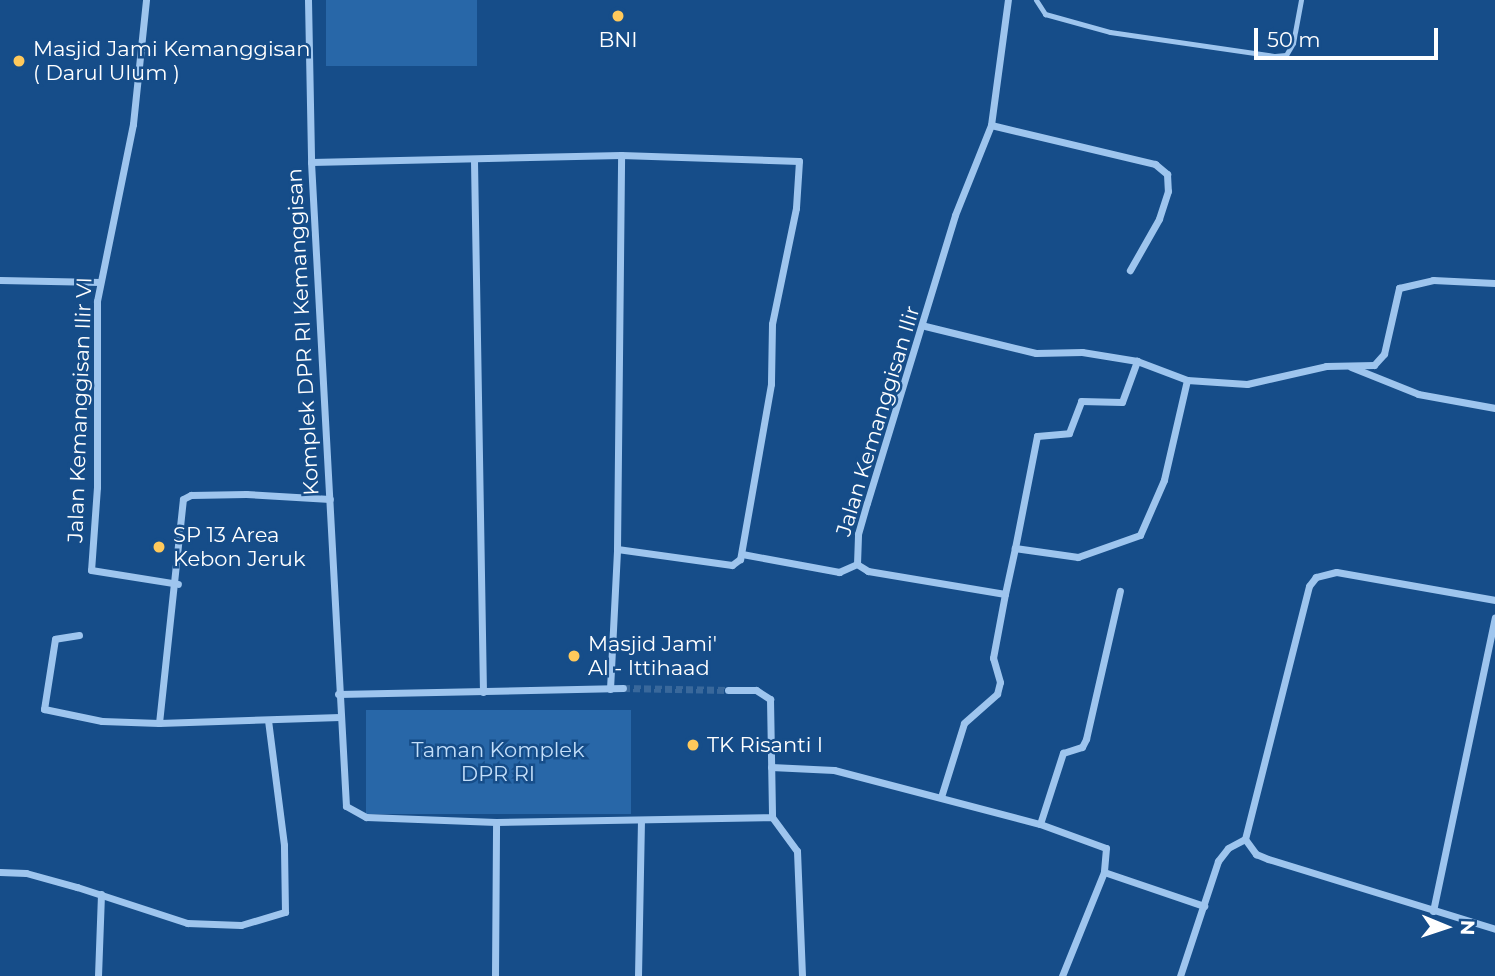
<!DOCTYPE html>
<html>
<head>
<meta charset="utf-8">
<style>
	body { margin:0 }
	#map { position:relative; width:1495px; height:976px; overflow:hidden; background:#164d89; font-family:Montserrat,sans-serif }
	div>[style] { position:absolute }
	.green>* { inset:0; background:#2867a8; transform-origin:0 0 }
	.street-tunnel>* { height:7px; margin-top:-3.5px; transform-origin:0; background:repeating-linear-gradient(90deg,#39689b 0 7px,transparent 0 10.5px) }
	.lane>* { height:5px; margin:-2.5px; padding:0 2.5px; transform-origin:2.5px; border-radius:2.5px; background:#9ec5ee }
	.street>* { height:7px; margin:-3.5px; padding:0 3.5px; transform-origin:3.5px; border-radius:3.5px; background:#9ec5ee }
	.dots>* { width:19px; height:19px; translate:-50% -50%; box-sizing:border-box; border:4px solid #164d89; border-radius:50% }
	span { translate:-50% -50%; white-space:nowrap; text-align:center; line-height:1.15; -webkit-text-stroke:5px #164d89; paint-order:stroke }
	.poi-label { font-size:21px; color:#fff }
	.left { translate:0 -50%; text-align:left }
	.street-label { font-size:21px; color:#fff }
	.park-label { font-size:21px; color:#c4dffa }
	.north { position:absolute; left:1411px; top:892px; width:70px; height:70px; -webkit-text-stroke:5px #164d89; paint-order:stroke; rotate:92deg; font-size:19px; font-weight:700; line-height:28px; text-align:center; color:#fff }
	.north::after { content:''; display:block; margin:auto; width:24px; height:32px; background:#fff; clip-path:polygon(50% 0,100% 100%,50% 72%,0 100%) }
	.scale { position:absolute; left:1254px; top:28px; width:184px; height:32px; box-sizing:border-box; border:4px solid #fff; border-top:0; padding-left:9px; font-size:21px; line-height:24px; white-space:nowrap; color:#fff; -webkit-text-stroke:5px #164d89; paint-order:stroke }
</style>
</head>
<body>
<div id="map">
	<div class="green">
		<i style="left:326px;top:0;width:151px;height:66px"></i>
		<i style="left:366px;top:710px;width:265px;height:104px"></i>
	</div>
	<div class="street-tunnel">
		<i style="left:623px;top:688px;width:105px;rotate:1.1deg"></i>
	</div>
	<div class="lane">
		<i style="left:1036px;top:0;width:17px;rotate:57deg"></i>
		<i style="left:1045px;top:14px;width:67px;rotate:15.5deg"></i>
		<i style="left:1110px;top:32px;width:167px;rotate:8.3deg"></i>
		<i style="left:1275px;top:56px;width:11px;rotate:-5deg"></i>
		<i style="left:1286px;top:55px;width:14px;rotate:-60deg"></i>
		<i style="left:1293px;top:43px;width:44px;rotate:-79.5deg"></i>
	</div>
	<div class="street">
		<i style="left:146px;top:0;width:125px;rotate:96deg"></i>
		<i style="left:133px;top:124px;width:181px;rotate:101.5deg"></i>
		<i style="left:97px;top:301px;width:186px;rotate:90deg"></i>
		<i style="left:97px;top:487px;width:83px;rotate:94.1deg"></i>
		<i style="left:91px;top:570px;width:88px;rotate:9.1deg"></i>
		<i style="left:308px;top:0;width:162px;rotate:88.9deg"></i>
		<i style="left:311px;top:162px;width:645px;rotate:86.89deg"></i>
		<i style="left:346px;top:806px;width:23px;rotate:29deg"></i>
		<i style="left:366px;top:817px;width:130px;rotate:2.2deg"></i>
		<i style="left:496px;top:822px;width:276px;rotate:-1deg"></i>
		<i style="left:991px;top:125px;width:169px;rotate:13.4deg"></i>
		<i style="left:1155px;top:164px;width:16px;rotate:40deg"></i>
		<i style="left:1167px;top:174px;width:17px;rotate:87deg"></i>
		<i style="left:1168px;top:191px;width:29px;rotate:108deg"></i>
		<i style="left:1159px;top:219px;width:59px;rotate:119.6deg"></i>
		<i style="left:474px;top:161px;width:531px;rotate:89.03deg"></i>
		<i style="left:311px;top:162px;width:310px;rotate:-1.3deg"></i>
		<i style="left:621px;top:155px;width:178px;rotate:1.9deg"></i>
		<i style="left:799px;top:161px;width:47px;rotate:93.7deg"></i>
		<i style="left:796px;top:208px;width:118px;rotate:101.7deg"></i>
		<i style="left:772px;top:324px;width:60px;rotate:91deg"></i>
		<i style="left:771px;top:384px;width:178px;rotate:100deg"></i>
		<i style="left:740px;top:559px;width:10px;rotate:143deg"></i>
		<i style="left:732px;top:565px;width:116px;rotate:-172.1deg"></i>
		<i style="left:0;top:280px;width:100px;rotate:1.1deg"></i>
		<i style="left:925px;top:326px;width:114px;rotate:13.7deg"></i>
		<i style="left:1036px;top:353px;width:46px;rotate:-1.2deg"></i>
		<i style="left:1082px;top:352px;width:56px;rotate:9.3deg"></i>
		<i style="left:1137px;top:361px;width:53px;rotate:20.8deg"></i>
		<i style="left:1187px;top:380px;width:103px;rotate:103deg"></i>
		<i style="left:1164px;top:480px;width:60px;rotate:113.6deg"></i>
		<i style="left:1140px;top:535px;width:66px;rotate:160.5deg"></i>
		<i style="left:1078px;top:557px;width:64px;rotate:-171.9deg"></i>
		<i style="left:1015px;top:548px;width:47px;rotate:102.3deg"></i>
		<i style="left:1005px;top:594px;width:139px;rotate:-170.5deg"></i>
		<i style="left:868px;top:571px;width:13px;rotate:-148deg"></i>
		<i style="left:857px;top:564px;width:30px;rotate:-88deg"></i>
		<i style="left:858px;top:534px;width:32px;rotate:-74deg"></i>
		<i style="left:867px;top:503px;width:301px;rotate:-73deg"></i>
		<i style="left:955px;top:215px;width:97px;rotate:-68.2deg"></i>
		<i style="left:991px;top:125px;width:126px;rotate:-82.3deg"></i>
		<i style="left:1351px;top:367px;width:72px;rotate:21.9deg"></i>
		<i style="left:1418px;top:394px;width:78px;rotate:10.3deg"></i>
		<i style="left:1187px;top:380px;width:60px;rotate:3.8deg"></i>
		<i style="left:1247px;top:384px;width:81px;rotate:-12.8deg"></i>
		<i style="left:1326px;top:366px;width:48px;rotate:-1.2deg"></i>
		<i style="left:1374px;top:365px;width:15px;rotate:-48deg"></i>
		<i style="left:1384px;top:354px;width:68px;rotate:-77.2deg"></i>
		<i style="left:1399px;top:288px;width:35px;rotate:-13deg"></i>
		<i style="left:1433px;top:280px;width:62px;rotate:2.8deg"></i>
		<i style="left:1015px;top:548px;width:114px;rotate:-78.9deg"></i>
		<i style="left:1037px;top:436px;width:32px;rotate:-5deg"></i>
		<i style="left:1069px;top:433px;width:34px;rotate:-69deg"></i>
		<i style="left:1081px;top:401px;width:41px;rotate:1.4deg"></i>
		<i style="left:1122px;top:402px;width:44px;rotate:-69.9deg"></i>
		<i style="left:742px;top:554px;width:99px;rotate:10.5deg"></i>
		<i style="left:839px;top:572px;width:20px;rotate:-24deg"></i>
		<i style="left:1495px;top:600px;width:161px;rotate:-170deg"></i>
		<i style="left:1336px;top:572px;width:21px;rotate:166deg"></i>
		<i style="left:1316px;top:577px;width:11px;rotate:128deg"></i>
		<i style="left:1309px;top:586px;width:261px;rotate:104.2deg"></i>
		<i style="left:1245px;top:839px;width:19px;rotate:54deg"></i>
		<i style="left:1256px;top:854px;width:13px;rotate:23deg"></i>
		<i style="left:1268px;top:859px;width:238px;rotate:17.1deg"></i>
		<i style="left:79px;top:635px;width:24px;rotate:171deg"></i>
		<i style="left:55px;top:639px;width:71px;rotate:98.9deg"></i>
		<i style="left:44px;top:709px;width:59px;rotate:11.7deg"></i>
		<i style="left:102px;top:721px;width:57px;rotate:2deg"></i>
		<i style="left:159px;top:723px;width:181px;rotate:-1.9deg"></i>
		<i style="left:610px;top:689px;width:140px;rotate:-87.1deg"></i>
		<i style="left:617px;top:549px;width:394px;rotate:-89.4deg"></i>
		<i style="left:728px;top:690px;width:28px"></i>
		<i style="left:756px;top:690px;width:17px;rotate:33deg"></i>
		<i style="left:770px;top:699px;width:118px;rotate:89deg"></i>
		<i style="left:338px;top:694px;width:285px;rotate:-1.2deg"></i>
		<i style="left:159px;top:723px;width:225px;rotate:-83.9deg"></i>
		<i style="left:183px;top:499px;width:9px;rotate:-27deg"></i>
		<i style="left:191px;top:495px;width:55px;rotate:-1deg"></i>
		<i style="left:246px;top:494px;width:84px;rotate:3.4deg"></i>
		<i style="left:771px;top:767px;width:63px;rotate:2.7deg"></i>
		<i style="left:834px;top:770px;width:213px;rotate:14.7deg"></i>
		<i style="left:1040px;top:824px;width:70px;rotate:20deg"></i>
		<i style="left:1106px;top:848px;width:24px;rotate:95deg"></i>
		<i style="left:1104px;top:872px;width:112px;rotate:112deg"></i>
		<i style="left:941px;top:797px;width:77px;rotate:-72.7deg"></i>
		<i style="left:964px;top:723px;width:44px;rotate:-41.3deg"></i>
		<i style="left:997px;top:694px;width:12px;rotate:-76deg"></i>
		<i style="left:1000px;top:682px;width:25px;rotate:-106deg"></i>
		<i style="left:993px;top:658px;width:65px;rotate:-79.4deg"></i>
		<i style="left:772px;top:817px;width:42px;rotate:53.7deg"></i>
		<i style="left:797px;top:851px;width:125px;rotate:87.7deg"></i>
		<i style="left:1040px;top:824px;width:75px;rotate:-72.1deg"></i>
		<i style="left:1063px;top:753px;width:20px;rotate:-18deg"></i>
		<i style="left:1082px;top:747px;width:9px;rotate:-63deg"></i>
		<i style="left:1086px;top:739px;width:152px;rotate:-77.1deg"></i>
		<i style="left:0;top:872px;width:26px;rotate:2deg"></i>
		<i style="left:26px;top:873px;width:53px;rotate:15.4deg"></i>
		<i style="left:77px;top:887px;width:116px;rotate:18.1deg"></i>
		<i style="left:187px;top:923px;width:54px;rotate:2.1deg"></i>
		<i style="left:241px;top:925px;width:46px;rotate:-16.5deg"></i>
		<i style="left:285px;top:912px;width:67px;rotate:-90.9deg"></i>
		<i style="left:284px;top:845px;width:126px;rotate:-97.3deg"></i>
		<i style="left:1104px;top:872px;width:106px;rotate:18.8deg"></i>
		<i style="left:1433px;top:911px;width:300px;rotate:-78.1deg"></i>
		<i style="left:98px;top:976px;width:82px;rotate:-87.9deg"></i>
		<i style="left:495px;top:976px;width:154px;rotate:-89.6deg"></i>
		<i style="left:638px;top:976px;width:154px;rotate:-88.9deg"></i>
		<i style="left:1180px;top:976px;width:121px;rotate:-71.7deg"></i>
		<i style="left:1218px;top:861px;width:16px;rotate:-52deg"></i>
		<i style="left:1228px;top:848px;width:19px;rotate:-28deg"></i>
	</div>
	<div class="dots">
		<i style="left:618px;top:16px;background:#ffc95b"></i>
		<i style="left:19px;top:61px;background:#ffc95b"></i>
		<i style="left:159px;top:547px;background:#ffc95b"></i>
		<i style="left:574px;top:656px;background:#ffc95b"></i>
		<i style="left:693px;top:745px;background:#ffc95b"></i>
	</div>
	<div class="poi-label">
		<span style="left:618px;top:40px">BNI</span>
		<span class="left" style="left:33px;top:61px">Masjid Jami Kemanggisan<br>( Darul Ulum )</span>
		<span class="left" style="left:173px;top:547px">SP 13 Area<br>Kebon Jeruk</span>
		<span class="left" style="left:588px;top:656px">Masjid Jami'<br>Al - Ittihaad</span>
		<span class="left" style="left:707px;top:745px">TK Risanti I</span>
	</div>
	<div class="street-label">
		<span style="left:303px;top:332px;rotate:-93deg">Komplek DPR RI Kemanggisan</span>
		<span style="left:80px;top:410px;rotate:-88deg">Jalan Kemanggisan Ilir VI</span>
		<span style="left:878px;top:421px;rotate:-73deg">Jalan Kemanggisan Ilir</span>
	</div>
	<div class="park-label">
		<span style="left:498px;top:762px">Taman Komplek<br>DPR RI</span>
	</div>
	<div class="north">N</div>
	<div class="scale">50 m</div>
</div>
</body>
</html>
